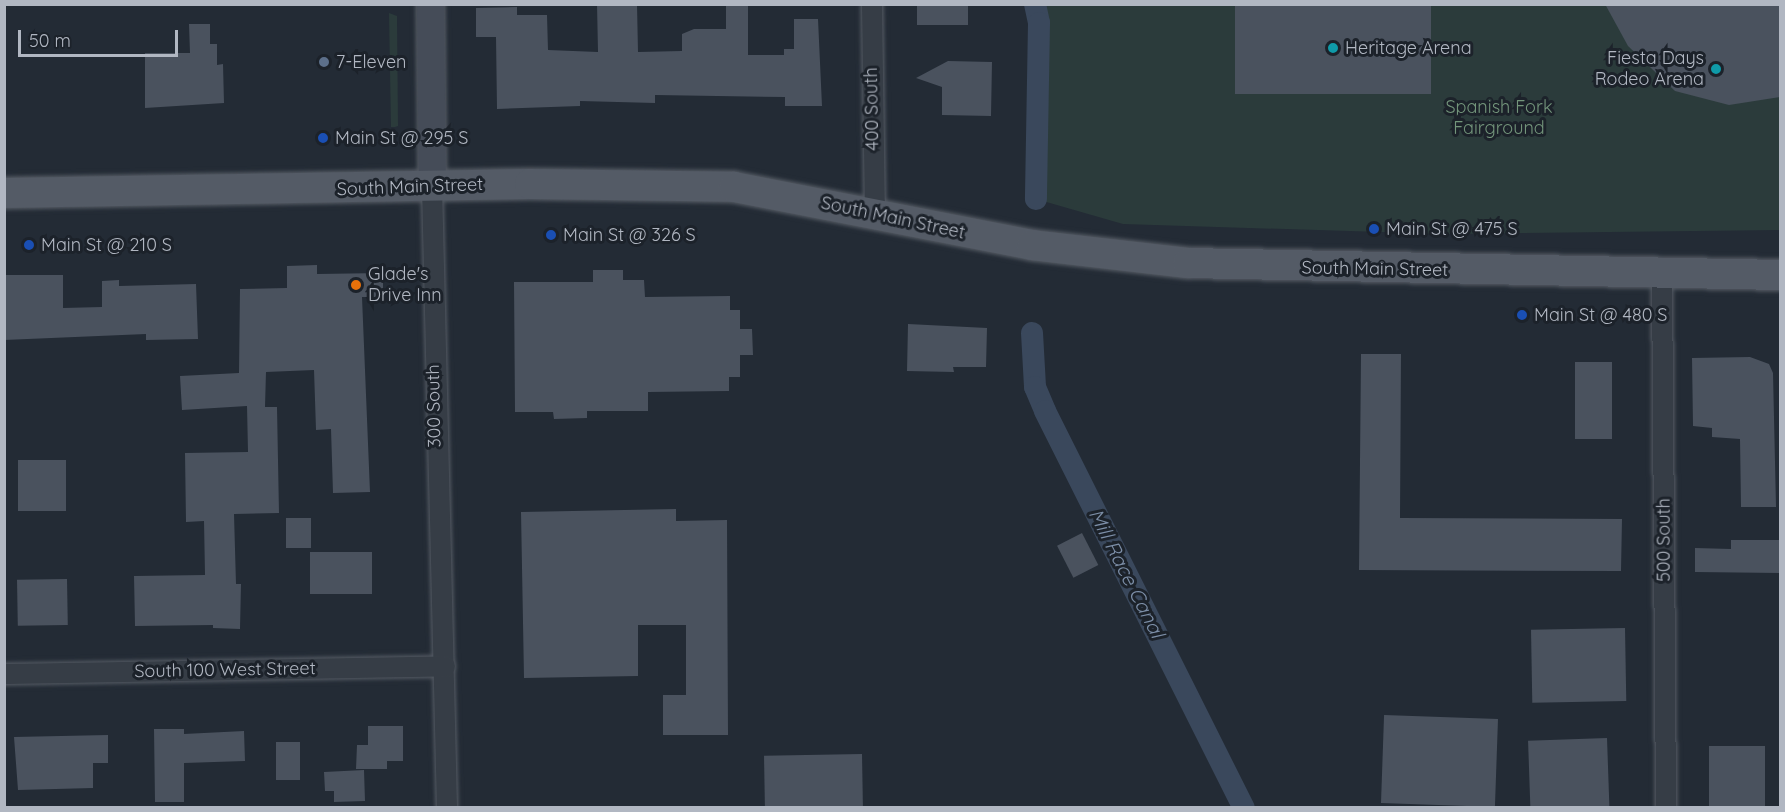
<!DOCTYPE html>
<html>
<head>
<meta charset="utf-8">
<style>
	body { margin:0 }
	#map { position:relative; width:1785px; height:812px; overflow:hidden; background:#232b35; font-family:Quicksand,sans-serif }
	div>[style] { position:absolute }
	.green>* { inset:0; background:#2b3b3b }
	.canal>* { height:22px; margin:-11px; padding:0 11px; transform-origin:11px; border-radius:11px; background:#3a485c }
	.building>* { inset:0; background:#4a525e; transform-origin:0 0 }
	.roads { filter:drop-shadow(0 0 2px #545a63) drop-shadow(0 0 2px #545a63) }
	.street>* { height:20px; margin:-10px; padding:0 10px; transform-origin:10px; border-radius:10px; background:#363d46 }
	.secondary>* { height:27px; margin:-13.5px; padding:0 13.5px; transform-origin:13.5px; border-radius:13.5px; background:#454c58 }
	.primary>* { height:30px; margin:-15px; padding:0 15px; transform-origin:15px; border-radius:15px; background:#545b66 }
	.dots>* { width:16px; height:16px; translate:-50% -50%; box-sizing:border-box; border:3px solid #1c222a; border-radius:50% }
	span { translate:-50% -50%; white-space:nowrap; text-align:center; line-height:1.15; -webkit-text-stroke:6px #1c222a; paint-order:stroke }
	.poi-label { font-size:18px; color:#b1b7c2 }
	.left { translate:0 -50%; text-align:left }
	.right { translate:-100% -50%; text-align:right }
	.park-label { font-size:18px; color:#73957b }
	.street-label { font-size:18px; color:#b1b7c2 }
	.water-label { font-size:20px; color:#7c8ea7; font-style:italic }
	.frame { position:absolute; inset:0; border:6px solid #b1b7c2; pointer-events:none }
	.scale { position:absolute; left:18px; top:30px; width:160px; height:27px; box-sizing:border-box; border:3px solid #b1b7c2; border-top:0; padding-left:8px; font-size:18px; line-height:21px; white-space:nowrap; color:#b1b7c2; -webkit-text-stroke:4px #1c222a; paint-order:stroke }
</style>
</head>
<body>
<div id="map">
	<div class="green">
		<i style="clip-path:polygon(1035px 5px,1780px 5px,1780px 230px,1445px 234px,1123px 224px,1036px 199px,1039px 24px)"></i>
		<i style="clip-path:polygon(389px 13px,397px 16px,398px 126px,395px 127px,391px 127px)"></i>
	</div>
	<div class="canal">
		<i style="left:1035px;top:4px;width:19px;rotate:78deg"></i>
		<i style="left:1039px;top:23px;width:176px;rotate:91deg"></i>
		<i style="left:1032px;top:333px;width:54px;rotate:86.8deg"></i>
		<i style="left:1035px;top:387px;width:26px;rotate:67deg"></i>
		<i style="left:1045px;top:411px;width:444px;rotate:63.4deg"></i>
	</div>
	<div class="building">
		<i style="clip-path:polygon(597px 4px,637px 4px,638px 52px,682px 51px,682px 34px,694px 29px,726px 29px,726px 4px,748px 4px,748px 55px,784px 55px,784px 49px,794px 49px,794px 19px,818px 19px,822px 106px,785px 106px,785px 97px,655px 95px,655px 103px,580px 101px,580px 106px,497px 109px,496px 37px,476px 37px,476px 8px,517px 7px,517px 15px,547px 15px,548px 50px,598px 52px)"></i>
		<i style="left:917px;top:4px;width:51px;height:21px"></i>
		<i style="left:1235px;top:4px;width:196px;height:90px"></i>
		<i style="clip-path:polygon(1605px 4px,1780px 4px,1780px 97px,1729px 105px,1675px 91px,1628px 46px)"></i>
		<i style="clip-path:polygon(189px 24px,210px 24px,210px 44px,217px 44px,217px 65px,223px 64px,224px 103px,145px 108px,145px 53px,190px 53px)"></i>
		<i style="clip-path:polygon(948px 61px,992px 62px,991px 116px,942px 115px,942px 87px,916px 78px)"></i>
		<i style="clip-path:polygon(317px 265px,317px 274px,383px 273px,383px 297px,362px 297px,370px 492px,333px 493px,331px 429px,316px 430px,314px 370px,266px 372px,265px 407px,277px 407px,279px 513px,234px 514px,236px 584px,241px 584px,240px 629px,213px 628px,213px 625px,135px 626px,134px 576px,205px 575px,204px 521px,186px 522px,185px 453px,248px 452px,247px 406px,182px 410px,180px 376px,239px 373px,240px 289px,287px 288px,287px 266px)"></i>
		<i style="clip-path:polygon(593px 270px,623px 270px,623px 280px,644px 280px,645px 297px,730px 296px,730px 310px,740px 310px,740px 329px,752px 329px,753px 355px,740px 355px,740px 377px,729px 377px,729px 391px,648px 392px,648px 411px,587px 411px,587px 418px,554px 419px,553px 412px,515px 412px,514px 282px,593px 282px)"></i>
		<i style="clip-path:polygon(4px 275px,63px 275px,63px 308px,102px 307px,102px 281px,119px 280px,119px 286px,196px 284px,198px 339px,146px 340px,146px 334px,4px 340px)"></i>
		<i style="clip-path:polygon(908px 324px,987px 328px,986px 367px,953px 367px,954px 372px,907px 371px)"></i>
		<i style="clip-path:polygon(1361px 354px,1401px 354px,1400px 518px,1622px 519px,1621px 571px,1359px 570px)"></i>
		<i style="clip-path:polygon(1750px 357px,1769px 364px,1773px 373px,1776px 507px,1741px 507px,1740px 439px,1712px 437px,1712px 428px,1693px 426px,1692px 358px)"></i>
		<i style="left:1612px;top:362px;width:77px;height:37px;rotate:90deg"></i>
		<i style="left:18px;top:460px;width:48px;height:51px"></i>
		<i style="clip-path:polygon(676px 509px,676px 521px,727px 520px,728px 735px,663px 735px,663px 695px,686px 695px,686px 625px,638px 625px,638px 676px,524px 678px,521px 512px)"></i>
		<i style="left:286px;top:518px;width:25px;height:30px"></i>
		<i style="left:1082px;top:533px;width:36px;height:28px;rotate:63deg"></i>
		<i style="clip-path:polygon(1731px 540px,1780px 540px,1780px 573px,1695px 572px,1695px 548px,1731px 549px)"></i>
		<i style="left:310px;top:552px;width:62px;height:42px"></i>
		<i style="left:67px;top:579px;width:46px;height:50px;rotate:89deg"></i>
		<i style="left:1625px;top:628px;width:73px;height:94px;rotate:89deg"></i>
		<i style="left:1498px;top:719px;width:88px;height:114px;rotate:92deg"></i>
		<i style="clip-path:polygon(368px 726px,403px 726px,403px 761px,387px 761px,387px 769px,356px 769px,357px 745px,368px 745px)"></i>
		<i style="clip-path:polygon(154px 729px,184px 729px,184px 734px,244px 731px,245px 761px,184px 763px,184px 802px,155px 802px)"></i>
		<i style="clip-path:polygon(108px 735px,108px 763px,93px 763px,93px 788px,18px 790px,14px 737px)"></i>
		<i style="left:1607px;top:738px;width:69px;height:79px;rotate:88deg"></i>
		<i style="left:276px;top:742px;width:24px;height:38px"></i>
		<i style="left:1765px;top:746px;width:61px;height:56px;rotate:90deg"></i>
		<i style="left:862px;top:754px;width:53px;height:98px;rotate:89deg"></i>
		<i style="clip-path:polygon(364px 770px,365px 801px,334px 802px,334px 791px,325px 791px,324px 772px)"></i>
	</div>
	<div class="roads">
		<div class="street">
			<i style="left:872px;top:4px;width:210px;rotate:89.2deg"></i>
			<i style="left:432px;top:186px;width:622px;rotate:88.62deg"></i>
			<i style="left:1662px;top:273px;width:535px;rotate:89.57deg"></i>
			<i style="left:4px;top:674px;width:441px;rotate:-1deg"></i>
		</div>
		<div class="secondary">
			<i style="left:430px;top:4px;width:182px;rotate:89.4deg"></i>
		</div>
		<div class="primary">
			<i style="left:4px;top:193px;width:526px;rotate:-0.98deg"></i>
			<i style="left:530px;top:184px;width:204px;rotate:0.8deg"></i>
			<i style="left:734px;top:187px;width:304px;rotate:11deg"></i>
			<i style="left:1032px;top:245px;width:157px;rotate:6.6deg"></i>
			<i style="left:1188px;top:263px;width:592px;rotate:1.16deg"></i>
		</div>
	</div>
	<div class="dots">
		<i style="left:1333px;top:48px;background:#0f9aa8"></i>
		<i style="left:324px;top:62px;background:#5c6f8a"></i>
		<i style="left:1716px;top:69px;background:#0f9aa8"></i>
		<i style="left:323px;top:138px;background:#1a4fb4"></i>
		<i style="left:1374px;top:229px;background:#1a4fb4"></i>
		<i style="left:551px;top:235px;background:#1a4fb4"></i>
		<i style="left:29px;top:245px;background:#1a4fb4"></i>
		<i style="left:356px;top:285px;background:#e8710a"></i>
		<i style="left:1522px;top:315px;background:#1a4fb4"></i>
	</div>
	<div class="poi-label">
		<span class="left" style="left:1345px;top:48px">Heritage Arena</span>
		<span class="right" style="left:1704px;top:69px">Fiesta Days<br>Rodeo Arena</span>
		<span class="left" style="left:336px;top:62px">7-Eleven</span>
		<span class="left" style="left:335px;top:138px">Main St @ 295 S</span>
		<span class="left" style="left:1386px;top:229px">Main St @ 475 S</span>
		<span class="left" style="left:563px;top:235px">Main St @ 326 S</span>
		<span class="left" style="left:41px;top:245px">Main St @ 210 S</span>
		<span class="left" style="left:368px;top:285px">Glade's<br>Drive Inn</span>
		<span class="left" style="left:1534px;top:315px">Main St @ 480 S</span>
	</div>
	<div class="park-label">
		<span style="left:1499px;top:118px">Spanish Fork<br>Fairground</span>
	</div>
	<div class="street-label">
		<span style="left:872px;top:109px;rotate:-91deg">400 South</span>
		<span style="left:410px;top:187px;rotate:-2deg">South Main Street</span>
		<span style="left:893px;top:218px;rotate:12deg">South Main Street</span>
		<span style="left:1375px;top:269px;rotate:1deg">South Main Street</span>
		<span style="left:434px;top:406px;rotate:-91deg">300 South</span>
		<span style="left:1664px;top:540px;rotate:-90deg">500 South</span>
		<span style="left:225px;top:670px;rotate:-1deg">South 100 West Street</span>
	</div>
	<div class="water-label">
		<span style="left:1127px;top:573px;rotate:63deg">Mill Race Canal</span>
	</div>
	<div class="frame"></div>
	<div class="scale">50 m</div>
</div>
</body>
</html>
